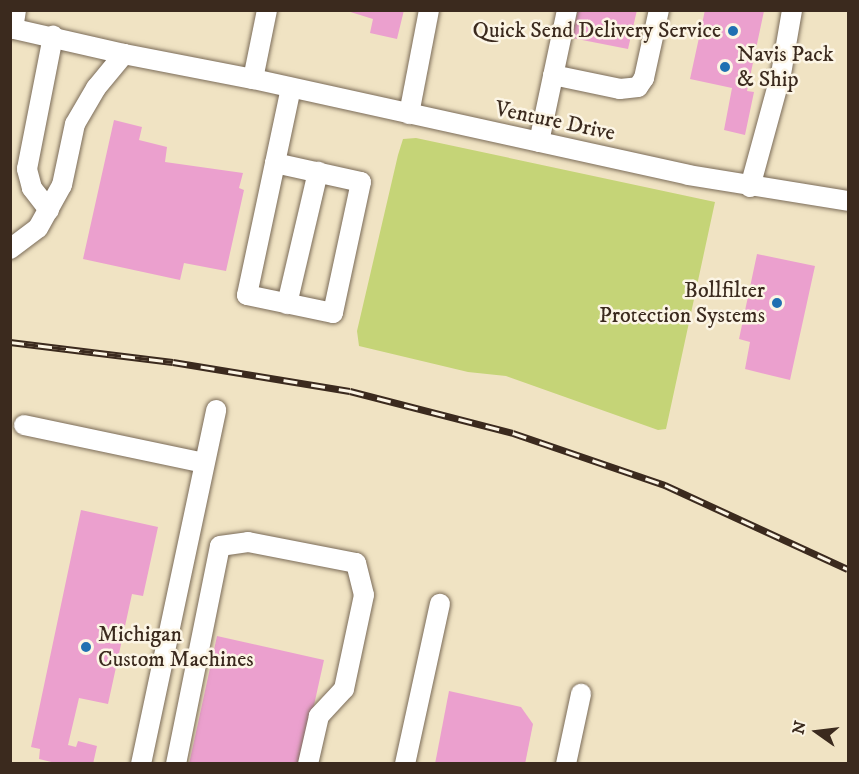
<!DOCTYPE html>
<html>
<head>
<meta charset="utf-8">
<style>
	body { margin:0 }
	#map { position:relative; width:859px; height:774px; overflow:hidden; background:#f0e3c3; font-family:"IM FELL DW Pica",serif }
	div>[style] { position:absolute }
	.green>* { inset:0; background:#c5d477 }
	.building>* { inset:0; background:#eba0ce }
	.roads { filter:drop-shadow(0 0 2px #7a6b58) drop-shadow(0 0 2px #7a6b58) }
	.minor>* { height:20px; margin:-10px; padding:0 10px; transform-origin:10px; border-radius:10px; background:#fff }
	.rail>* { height:7px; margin-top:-3.5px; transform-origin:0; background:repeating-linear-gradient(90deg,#fcf5e5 0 14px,#3b2a1e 0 28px); box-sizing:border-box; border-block:2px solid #3b2a1e }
	.dots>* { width:16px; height:16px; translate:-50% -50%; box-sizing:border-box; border:3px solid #fcf5e5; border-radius:50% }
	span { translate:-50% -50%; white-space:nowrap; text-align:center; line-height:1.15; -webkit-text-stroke:5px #fcf5e5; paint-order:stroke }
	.poi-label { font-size:22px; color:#3b2a1e }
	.right { translate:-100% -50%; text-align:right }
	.left { translate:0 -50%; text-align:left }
	.street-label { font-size:22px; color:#3b2a1e }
	.frame { position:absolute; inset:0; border:12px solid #3b2a1e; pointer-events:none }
	.north { position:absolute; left:787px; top:702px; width:60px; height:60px; -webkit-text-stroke:4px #fcf5e5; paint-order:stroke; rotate:284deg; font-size:16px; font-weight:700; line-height:24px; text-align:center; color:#3b2a1e }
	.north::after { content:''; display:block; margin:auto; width:21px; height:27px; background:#3b2a1e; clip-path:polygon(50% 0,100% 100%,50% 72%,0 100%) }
</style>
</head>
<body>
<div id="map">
	<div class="green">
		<i style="clip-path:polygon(416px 138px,715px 202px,666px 429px,658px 430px,506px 376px,468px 372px,359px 346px,357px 331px,398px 155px,403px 139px)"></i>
	</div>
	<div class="building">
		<i style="clip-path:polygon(344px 10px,404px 10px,397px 39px,370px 33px,373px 19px)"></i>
		<i style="clip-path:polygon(578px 10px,637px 10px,628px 49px,572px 38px)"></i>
		<i style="clip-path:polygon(705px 10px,764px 11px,747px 91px,754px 92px,745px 135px,724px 130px,732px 88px,690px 79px)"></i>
		<i style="clip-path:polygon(114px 120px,142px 127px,139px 140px,167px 147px,165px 162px,243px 173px,239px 188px,244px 190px,226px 271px,184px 263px,180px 280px,83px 259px)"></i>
		<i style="clip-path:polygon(757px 254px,815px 266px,790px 380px,745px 369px,750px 342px,739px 339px)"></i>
		<i style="clip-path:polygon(81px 510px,158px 527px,143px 596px,132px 594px,108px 704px,79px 698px,68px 745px,76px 747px,78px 741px,97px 746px,93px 764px,60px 764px,39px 759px,40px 749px,31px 747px)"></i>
		<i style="clip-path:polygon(217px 636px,324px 660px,301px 764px,189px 764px)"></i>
		<i style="clip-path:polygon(449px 691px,521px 707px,533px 724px,525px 764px,435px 764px)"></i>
	</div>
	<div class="roads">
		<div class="minor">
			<i style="left:10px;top:28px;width:117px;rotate:12.8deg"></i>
			<i style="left:13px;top:29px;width:19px;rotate:-81deg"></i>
			<i style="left:553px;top:75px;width:68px;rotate:11.8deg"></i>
			<i style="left:620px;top:89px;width:18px;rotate:-6deg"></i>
			<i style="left:638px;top:87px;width:11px;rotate:-56deg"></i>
			<i style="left:644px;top:78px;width:70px;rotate:-77.6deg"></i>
			<i style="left:253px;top:79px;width:70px;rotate:-78.5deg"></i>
			<i style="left:409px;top:114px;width:106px;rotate:-79.1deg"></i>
			<i style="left:539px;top:142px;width:135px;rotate:-78deg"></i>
			<i style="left:275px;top:163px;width:88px;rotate:12.5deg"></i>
			<i style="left:361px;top:182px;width:134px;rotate:102.1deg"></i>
			<i style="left:333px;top:313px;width:88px;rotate:-168.2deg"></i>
			<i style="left:247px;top:295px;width:135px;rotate:-78deg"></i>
			<i style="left:275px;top:163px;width:77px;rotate:-78deg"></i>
			<i style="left:750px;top:187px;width:117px;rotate:-74.7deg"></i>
			<i style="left:781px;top:74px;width:65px;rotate:-80.2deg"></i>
			<i style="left:49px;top:210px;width:28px;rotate:-128deg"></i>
			<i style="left:32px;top:188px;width:20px;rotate:-105deg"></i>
			<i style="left:27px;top:169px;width:136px;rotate:-78.9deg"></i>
			<i style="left:10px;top:249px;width:35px;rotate:-37deg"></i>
			<i style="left:38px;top:228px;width:49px;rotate:-60.8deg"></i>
			<i style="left:62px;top:185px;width:62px;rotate:-78deg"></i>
			<i style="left:75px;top:124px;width:42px;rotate:-59.7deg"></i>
			<i style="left:96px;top:88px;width:44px;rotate:-50.5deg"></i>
			<i style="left:124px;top:54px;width:131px;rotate:11deg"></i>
			<i style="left:253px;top:79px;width:445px;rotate:12.4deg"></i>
			<i style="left:688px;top:175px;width:162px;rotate:9.2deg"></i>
			<i style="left:287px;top:304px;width:136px;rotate:-76.8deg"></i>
			<i style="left:24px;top:425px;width:184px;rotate:11.9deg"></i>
			<i style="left:141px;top:764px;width:362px;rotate:-78deg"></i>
			<i style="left:176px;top:764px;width:222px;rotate:-78.6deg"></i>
			<i style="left:220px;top:546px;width:28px;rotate:-8deg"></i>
			<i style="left:248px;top:542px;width:110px;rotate:11deg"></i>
			<i style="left:356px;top:563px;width:33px;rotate:76deg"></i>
			<i style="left:364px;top:595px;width:96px;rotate:102deg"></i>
			<i style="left:344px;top:689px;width:37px;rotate:133deg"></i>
			<i style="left:319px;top:716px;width:49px;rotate:102.9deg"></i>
			<i style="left:405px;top:764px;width:164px;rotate:-77.7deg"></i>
			<i style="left:566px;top:764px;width:72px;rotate:-77.9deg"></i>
		</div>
	</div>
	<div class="rail">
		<i style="left:10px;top:342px;width:164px;rotate:7deg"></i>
		<i style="left:173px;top:362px;width:179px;rotate:9.3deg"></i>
		<i style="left:350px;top:391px;width:168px;rotate:14.4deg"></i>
		<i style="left:513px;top:433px;width:161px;rotate:18.9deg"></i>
		<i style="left:665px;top:485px;width:201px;rotate:24.7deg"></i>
	</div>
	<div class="dots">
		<i style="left:733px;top:31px;background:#1f6fb2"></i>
		<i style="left:725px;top:67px;background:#1f6fb2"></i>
		<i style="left:777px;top:303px;background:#1f6fb2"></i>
		<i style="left:86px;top:647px;background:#1f6fb2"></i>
	</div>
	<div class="poi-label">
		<span class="right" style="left:721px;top:31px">Quick Send Delivery Service</span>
		<span class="left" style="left:737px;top:67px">Navis Pack<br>&amp; Ship</span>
		<span class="right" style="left:765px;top:303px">Bollfilter<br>Protection Systems</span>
		<span class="left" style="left:98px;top:647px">Michigan<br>Custom Machines</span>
	</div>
	<div class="street-label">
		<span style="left:555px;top:121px;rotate:12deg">Venture Drive</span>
	</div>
	<div class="frame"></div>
	<div class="north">N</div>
</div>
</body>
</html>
